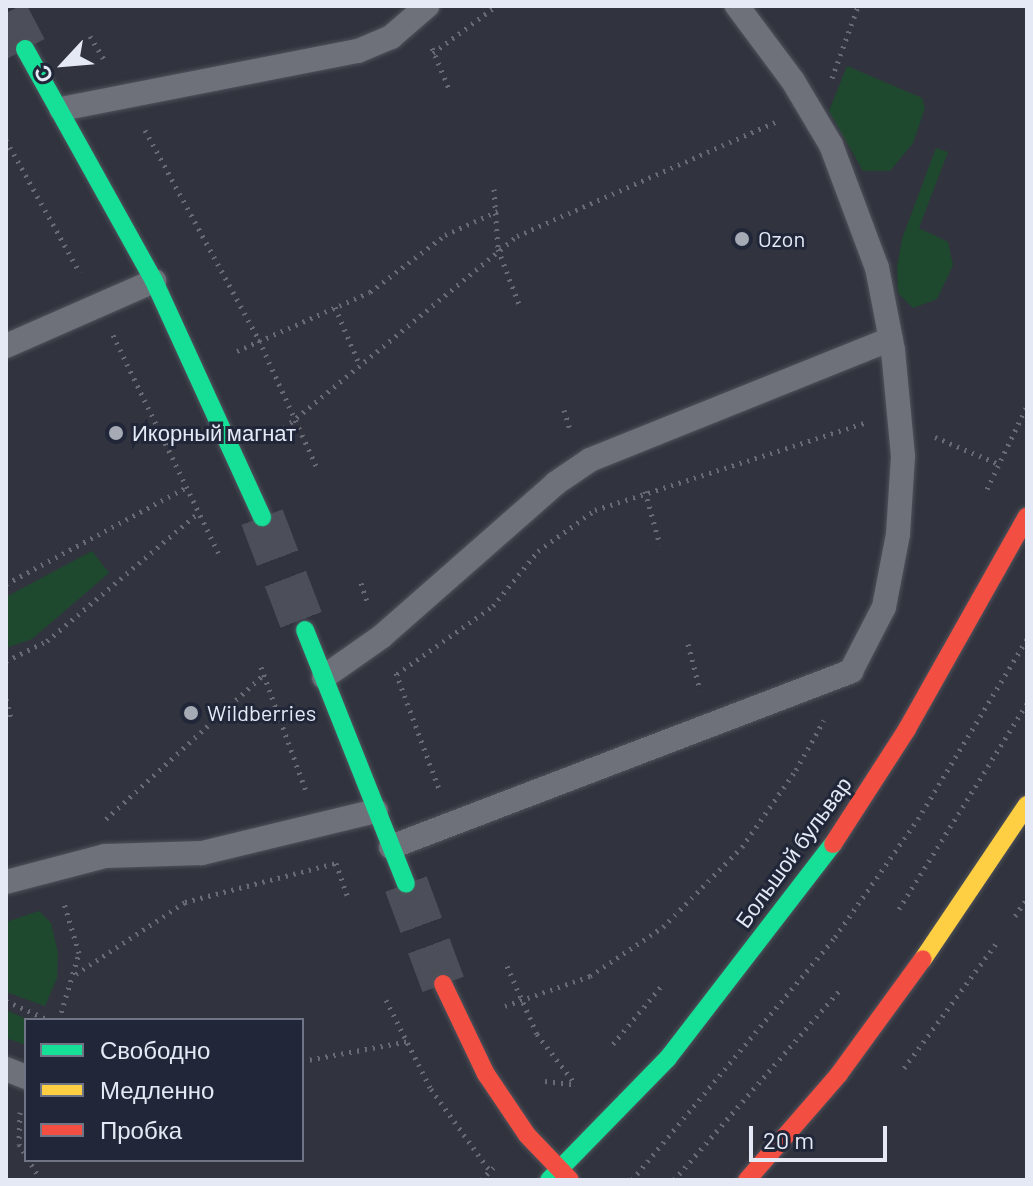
<!DOCTYPE html>
<html>
<head>
<meta charset="utf-8">
<style>
	body { margin:0 }
	#map { position:relative; width:1033px; height:1186px; overflow:hidden; background:#31343e; font-family:Barlow,sans-serif }
	div>[style] { position:absolute }
	.green>* { inset:0; background:#1f492e }
	.secondary-tunnel>* { height:44px; margin-top:-22px; transform-origin:0; background:repeating-linear-gradient(90deg,#4c4f59 0 44px,transparent 0 66px) }
	.path>* { height:5px; margin-top:-2.5px; transform-origin:0; background:repeating-linear-gradient(90deg,#686b74 0 2px,transparent 0 8px) }
	.roads { filter:drop-shadow(0 0 2px #4f525b) drop-shadow(0 0 2px #4f525b) }
	.lane>* { height:24px; margin:-12px; padding:0 12px; transform-origin:12px; border-radius:12px; background:#6e717a }
	.fast>* { height:18px; margin:-9px; padding:0 9px; transform-origin:9px; border-radius:9px; background:#16e098 }
	.slow>* { height:18px; margin:-9px; padding:0 9px; transform-origin:9px; border-radius:9px; background:#ffcf43 }
	.jam>* { height:18px; margin:-9px; padding:0 9px; transform-origin:9px; border-radius:9px; background:#f24e42 }
	.dots>* { width:22px; height:22px; translate:-50% -50%; box-sizing:border-box; border:4px solid #212739; border-radius:50% }
	span { translate:-50% -50%; white-space:nowrap; text-align:center; line-height:1.15; -webkit-text-stroke:6px #212739; paint-order:stroke }
	.poi-label { font-size:22px; color:#e4e9f5 }
	.left { translate:0 -50%; text-align:left }
	.street-label { font-size:22px; color:#e4e9f5 }
	.frame { position:absolute; inset:0; border:8px solid #e4e9f5; pointer-events:none }
	.legend { position:absolute; left:24px; top:1018px; width:280px; height:144px; box-sizing:border-box; background:#212739; border:2px solid #6f7584; margin:0; padding:10px 14px; list-style:none; font-size:24px; color:#e4e9f5 }
	.legend li { display:flex; align-items:center; gap:16px; height:40px }
	.legend b { width:40px; border:2px solid #6f7584 }
	.north { position:absolute; left:24px; top:24px; width:80px; height:80px; -webkit-text-stroke:6px #212739; paint-order:stroke; rotate:244deg; font-size:22px; font-weight:700; line-height:32px; text-align:center; color:#e4e9f5 }
	.north::after { content:''; display:block; margin:auto; width:28px; height:36px; background:#e4e9f5; clip-path:polygon(50% 0,100% 100%,50% 72%,0 100%) }
	.scale { position:absolute; left:749px; top:1126px; width:138px; height:36px; box-sizing:border-box; border:4px solid #e4e9f5; border-top:0; padding-left:10px; font-size:24px; line-height:28px; white-space:nowrap; color:#e4e9f5; -webkit-text-stroke:6px #212739; paint-order:stroke }
</style>
</head>
<body>
<div id="map">
	<div class="green">
		<i style="clip-path:polygon(847px 66px,922px 98px,925px 108px,913px 143px,890px 171px,863px 171px,829px 111px)"></i>
		<i style="clip-path:polygon(936px 148px,948px 152px,919px 228px,948px 242px,953px 265px,937px 299px,913px 308px,898px 293px,897px 267px,902px 239px)"></i>
		<i style="clip-path:polygon(92px 551px,109px 573px,32px 639px,6px 648px,6px 597px)"></i>
		<i style="clip-path:polygon(39px 911px,51px 923px,58px 953px,57px 978px,45px 1006px,6px 992px,6px 922px)"></i>
		<i style="clip-path:polygon(6px 1010px,29px 1020px,26px 1045px,6px 1038px)"></i>
	</div>
	<div class="secondary-tunnel">
		<i style="left:6px;top:13px;width:41px;rotate:62.2deg"></i>
		<i style="left:262px;top:517px;width:121px;rotate:69.2deg"></i>
		<i style="left:406px;top:884px;width:107px;rotate:69.7deg"></i>
	</div>
	<div class="path">
		<i style="left:90px;top:36px;width:31px;rotate:59deg"></i>
		<i style="left:432px;top:48px;width:47px;rotate:67.3deg"></i>
		<i style="left:433px;top:53px;width:79px;rotate:-36.7deg"></i>
		<i style="left:832px;top:78px;width:77px;rotate:-70.1deg"></i>
		<i style="left:145px;top:130px;width:239px;rotate:61.5deg"></i>
		<i style="left:259px;top:340px;width:143px;rotate:65.6deg"></i>
		<i style="left:6px;top:140px;width:152px;rotate:60.9deg"></i>
		<i style="left:494px;top:189px;width:60px;rotate:86.2deg"></i>
		<i style="left:498px;top:249px;width:59px;rotate:69.1deg"></i>
		<i style="left:335px;top:307px;width:64px;rotate:67deg"></i>
		<i style="left:113px;top:335px;width:243px;rotate:64.2deg"></i>
		<i style="left:237px;top:351px;width:145px;rotate:-23.9deg"></i>
		<i style="left:370px;top:292px;width:94px;rotate:-37.2deg"></i>
		<i style="left:445px;top:235px;width:58px;rotate:-24.4deg"></i>
		<i style="left:564px;top:410px;width:21px;rotate:73deg"></i>
		<i style="left:278px;top:433px;width:310px;rotate:-39.5deg"></i>
		<i style="left:517px;top:236px;width:285px;rotate:-23.8deg"></i>
		<i style="left:935px;top:437px;width:69px;rotate:22.9deg"></i>
		<i style="left:987px;top:489px;width:92px;rotate:-64.3deg"></i>
		<i style="left:645px;top:491px;width:56px;rotate:74.5deg"></i>
		<i style="left:361px;top:583px;width:19px;rotate:72deg"></i>
		<i style="left:6px;top:584px;width:205px;rotate:-28.2deg"></i>
		<i style="left:688px;top:644px;width:48px;rotate:75.4deg"></i>
		<i style="left:6px;top:661px;width:46px;rotate:-26deg"></i>
		<i style="left:47px;top:641px;width:199px;rotate:-40.3deg"></i>
		<i style="left:261px;top:667px;width:132px;rotate:70.1deg"></i>
		<i style="left:396px;top:673px;width:126px;rotate:69.6deg"></i>
		<i style="left:397px;top:674px;width:118px;rotate:-35.3deg"></i>
		<i style="left:493px;top:606px;width:71px;rotate:-50.7deg"></i>
		<i style="left:538px;top:551px;width:70px;rotate:-35.7deg"></i>
		<i style="left:595px;top:510px;width:284px;rotate:-17.9deg"></i>
		<i style="left:6px;top:699px;width:20px;rotate:75deg"></i>
		<i style="left:106px;top:819px;width:213px;rotate:-42.5deg"></i>
		<i style="left:336px;top:863px;width:39px;rotate:71deg"></i>
		<i style="left:899px;top:909px;width:243px;rotate:-58.1deg"></i>
		<i style="left:1015px;top:916px;width:22px;rotate:-56deg"></i>
		<i style="left:507px;top:966px;width:74px;rotate:66.2deg"></i>
		<i style="left:537px;top:1034px;width:64px;rotate:52.6deg"></i>
		<i style="left:76px;top:974px;width:131px;rotate:-33.4deg"></i>
		<i style="left:185px;top:902px;width:156px;rotate:-14.5deg"></i>
		<i style="left:386px;top:1000px;width:100px;rotate:63.2deg"></i>
		<i style="left:431px;top:1089px;width:101px;rotate:54.3deg"></i>
		<i style="left:6px;top:1001px;width:47px;rotate:23.8deg"></i>
		<i style="left:505px;top:1006px;width:90px;rotate:-19.4deg"></i>
		<i style="left:590px;top:976px;width:88px;rotate:-33.9deg"></i>
		<i style="left:663px;top:927px;width:112px;rotate:-45.4deg"></i>
		<i style="left:742px;top:847px;width:94px;rotate:-55deg"></i>
		<i style="left:796px;top:770px;width:57px;rotate:-60.8deg"></i>
		<i style="left:59px;top:1020px;width:70px;rotate:-73.4deg"></i>
		<i style="left:79px;top:953px;width:52px;rotate:-106.7deg"></i>
		<i style="left:613px;top:1044px;width:78px;rotate:-50.2deg"></i>
		<i style="left:302px;top:1061px;width:109px;rotate:-10.6deg"></i>
		<i style="left:904px;top:1068px;width:158px;rotate:-53.5deg"></i>
		<i style="left:545px;top:1081px;width:31px;rotate:7deg"></i>
		<i style="left:20px;top:1112px;width:32px;rotate:92deg"></i>
		<i style="left:19px;top:1144px;width:42px;rotate:58.6deg"></i>
		<i style="left:481px;top:1180px;width:20px;rotate:-45deg"></i>
		<i style="left:632px;top:1180px;width:317px;rotate:-50.1deg"></i>
		<i style="left:835px;top:937px;width:144px;rotate:-54.9deg"></i>
		<i style="left:918px;top:819px;width:210px;rotate:-58.8deg"></i>
		<i style="left:674px;top:1180px;width:251px;rotate:-48.9deg"></i>
	</div>
	<div class="roads">
		<div class="lane">
			<i style="left:61px;top:109px;width:303px;rotate:-11.1deg"></i>
			<i style="left:358px;top:51px;width:36px;rotate:-23deg"></i>
			<i style="left:391px;top:37px;width:48px;rotate:-40.7deg"></i>
			<i style="left:6px;top:346px;width:162px;rotate:-23.7deg"></i>
			<i style="left:324px;top:677px;width:70px;rotate:-35.1deg"></i>
			<i style="left:381px;top:637px;width:233px;rotate:-41.3deg"></i>
			<i style="left:556px;top:483px;width:41px;rotate:-34.1deg"></i>
			<i style="left:590px;top:460px;width:324px;rotate:-21.9deg"></i>
			<i style="left:391px;top:847px;width:493px;rotate:-20.9deg"></i>
			<i style="left:851px;top:671px;width:72px;rotate:-62.7deg"></i>
			<i style="left:884px;top:607px;width:74px;rotate:-79.1deg"></i>
			<i style="left:898px;top:534px;width:78px;rotate:-86.3deg"></i>
			<i style="left:903px;top:456px;width:106px;rotate:-95.4deg"></i>
			<i style="left:893px;top:350px;width:84px;rotate:-101deg"></i>
			<i style="left:877px;top:268px;width:131px;rotate:-110.5deg"></i>
			<i style="left:831px;top:145px;width:74px;rotate:-120.7deg"></i>
			<i style="left:793px;top:81px;width:94px;rotate:-126.7deg"></i>
			<i style="left:6px;top:882px;width:102px;rotate:-14.7deg"></i>
			<i style="left:105px;top:856px;width:97px;rotate:-1.8deg"></i>
			<i style="left:202px;top:853px;width:179px;rotate:-13.6deg"></i>
			<i style="left:6px;top:1069px;width:22px;rotate:22deg"></i>
		</div>
		<div class="fast">
			<i style="left:25px;top:49px;width:265px;rotate:60.9deg"></i>
			<i style="left:154px;top:281px;width:260px;rotate:65.4deg"></i>
			<i style="left:305px;top:630px;width:273px;rotate:68.3deg"></i>
			<i style="left:549px;top:1180px;width:170px;rotate:-45.7deg"></i>
			<i style="left:668px;top:1058px;width:270px;rotate:-52.4deg"></i>
		</div>
		<div class="slow">
			<i style="left:923px;top:959px;width:186px;rotate:-56deg"></i>
		</div>
		<div class="jam">
			<i style="left:833px;top:844px;width:137px;rotate:-57.2deg"></i>
			<i style="left:907px;top:729px;width:244px;rotate:-60.6deg"></i>
			<i style="left:443px;top:984px;width:100px;rotate:64.5deg"></i>
			<i style="left:486px;top:1074px;width:73px;rotate:56.1deg"></i>
			<i style="left:527px;top:1135px;width:62px;rotate:46.3deg"></i>
			<i style="left:747px;top:1180px;width:140px;rotate:-49deg"></i>
			<i style="left:839px;top:1074px;width:142px;rotate:-53.9deg"></i>
		</div>
	</div>
	<div class="dots">
		<i style="left:742px;top:239px;background:#a5aab5"></i>
		<i style="left:116px;top:433px;background:#a5aab5"></i>
		<i style="left:191px;top:713px;background:#a5aab5"></i>
	</div>
	<div class="poi-label">
		<span class="left" style="left:758px;top:239px">Ozon</span>
		<span class="left" style="left:132px;top:433px">Икорный магнат</span>
		<span class="left" style="left:207px;top:713px">Wildberries</span>
	</div>
	<div class="street-label">
		<span style="left:793px;top:852px;rotate:-54deg">Большой бульвар</span>
	</div>
	<div class="frame"></div>
	<ul class="legend">
	<li><b style="height:10px;background:#16e098"></b>Свободно</li>
	<li><b style="height:10px;background:#ffcf43"></b>Медленно</li>
	<li><b style="height:10px;background:#f24e42"></b>Пробка</li>
	</ul>
	<div class="north">С</div>
	<div class="scale">20 m</div>
</div>
</body>
</html>
